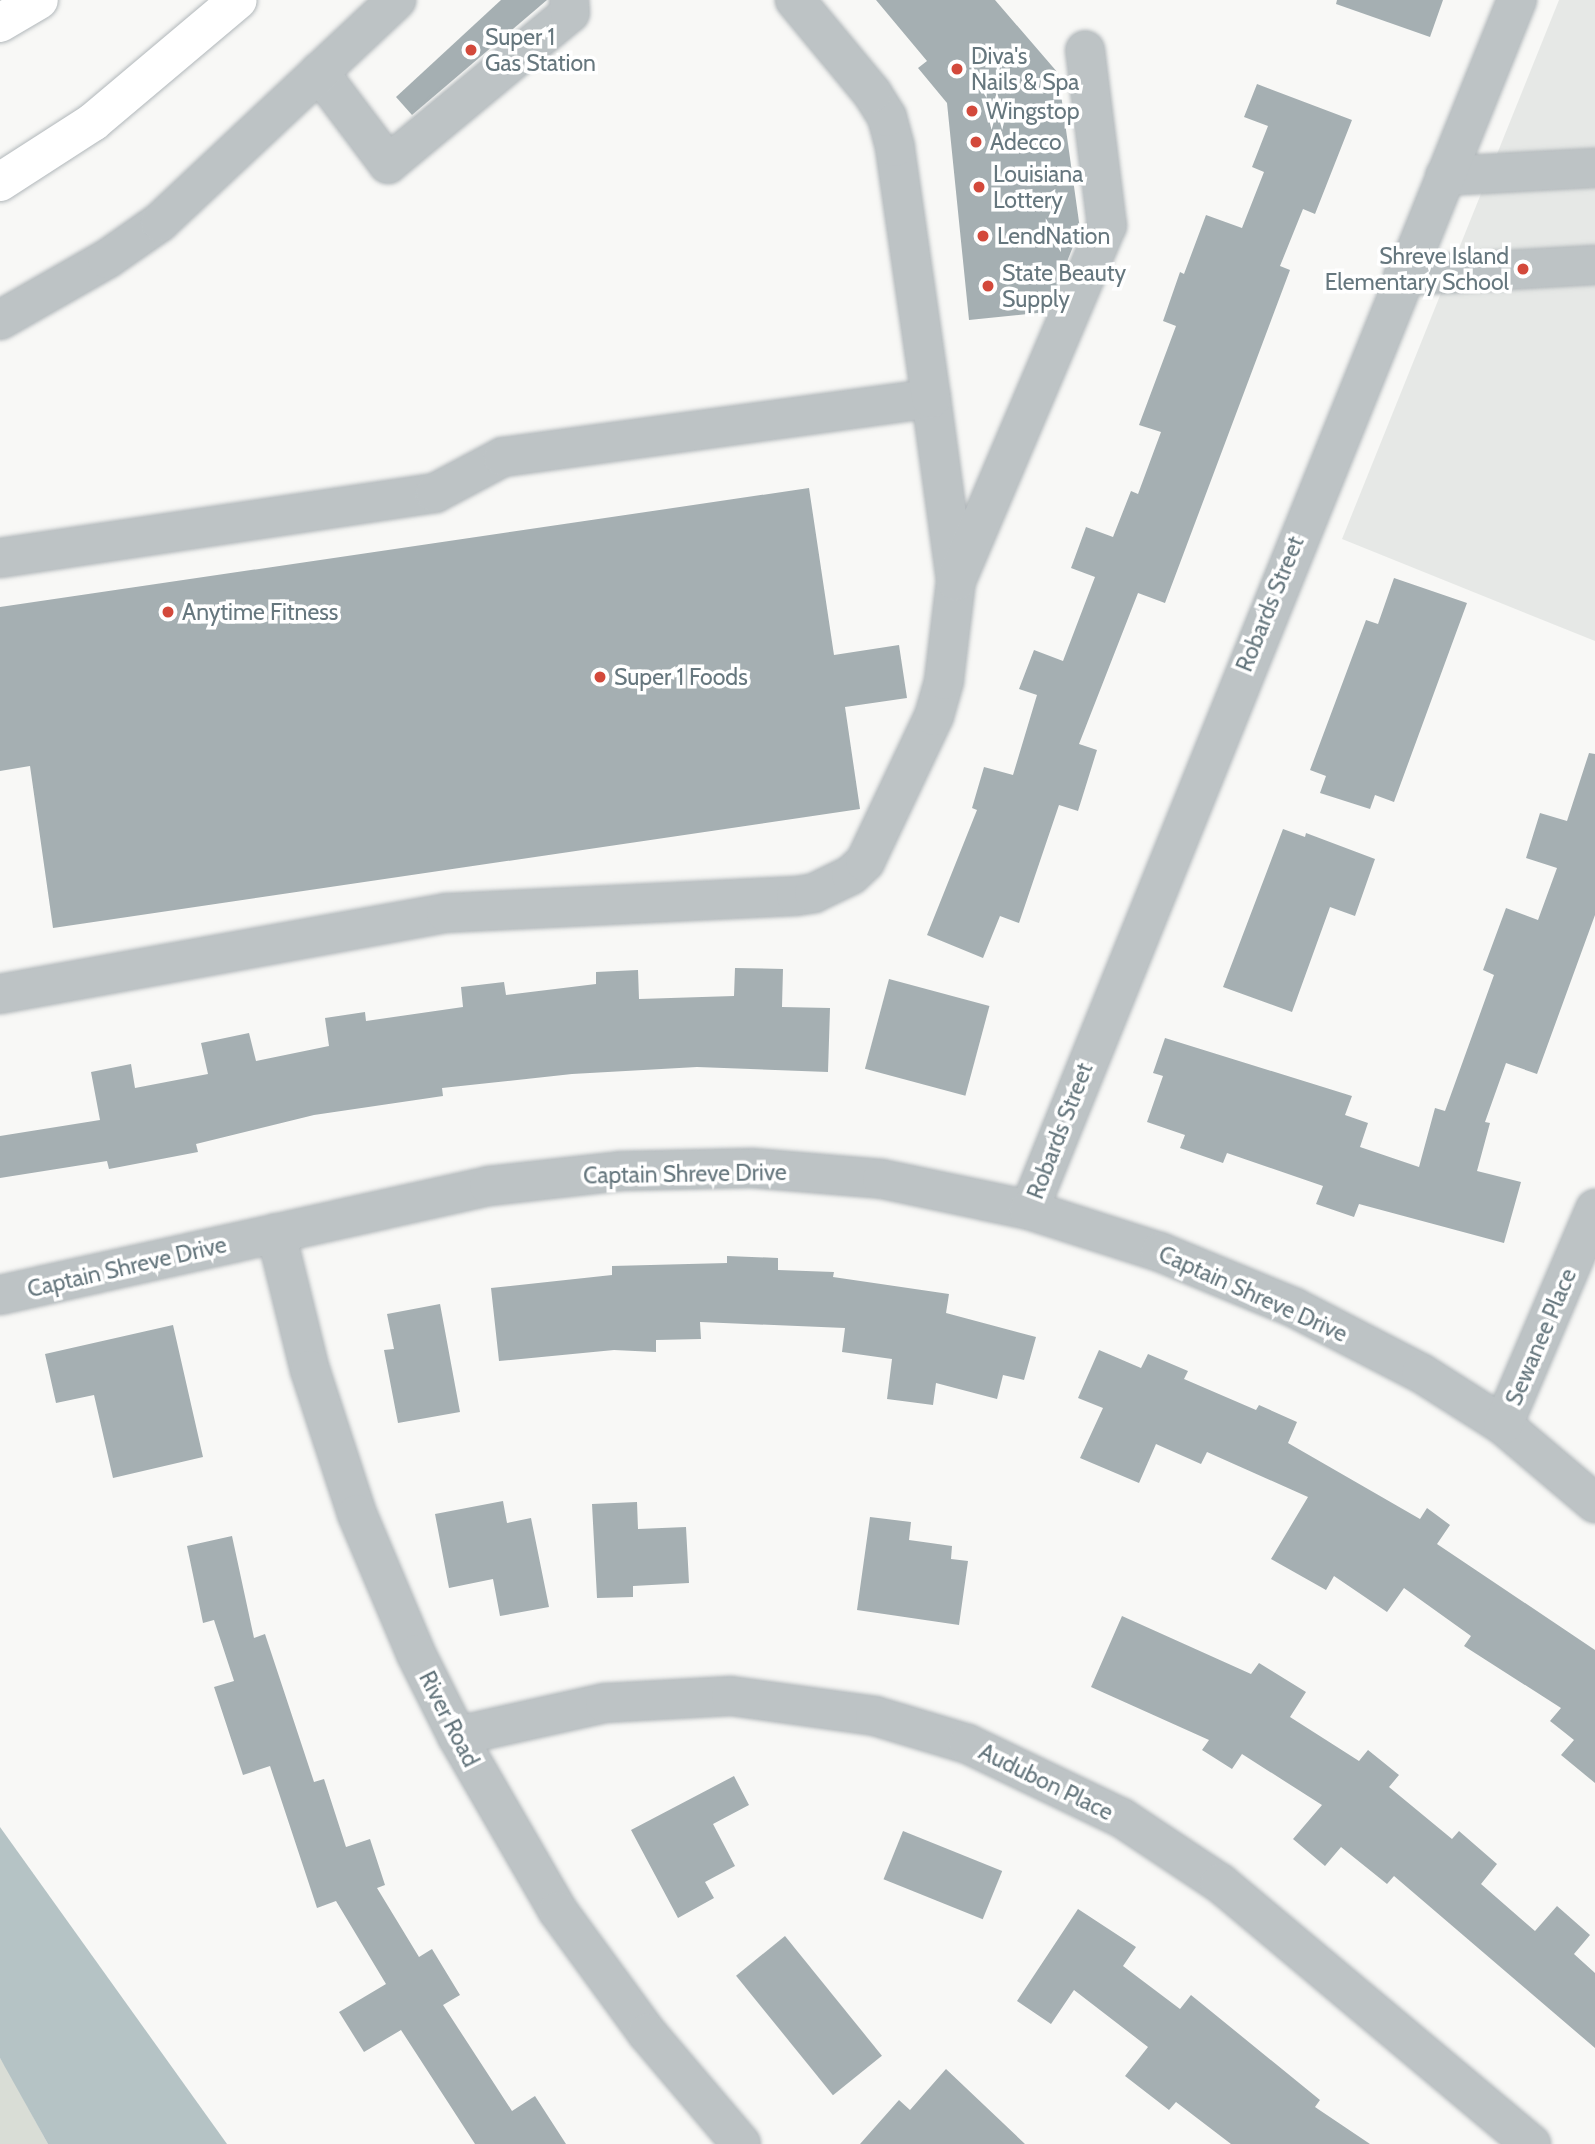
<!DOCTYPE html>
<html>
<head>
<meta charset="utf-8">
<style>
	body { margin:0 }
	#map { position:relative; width:1595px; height:2144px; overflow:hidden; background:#f8f8f6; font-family:Cabin,sans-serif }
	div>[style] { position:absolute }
	.built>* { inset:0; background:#e6e8e6 }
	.green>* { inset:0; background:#d9ddd6 }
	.water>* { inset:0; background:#b5c3c5 }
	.building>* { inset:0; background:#a5afb2; transform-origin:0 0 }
	.roads { filter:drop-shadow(0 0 2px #b1b7ba) drop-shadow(0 0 2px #b1b7ba) }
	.minor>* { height:38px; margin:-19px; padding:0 19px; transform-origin:19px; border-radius:19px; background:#bdc3c5 }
	.major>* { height:38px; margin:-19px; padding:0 19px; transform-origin:19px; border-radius:19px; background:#fff }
	.dots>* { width:19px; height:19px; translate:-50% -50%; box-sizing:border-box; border:4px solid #fff; border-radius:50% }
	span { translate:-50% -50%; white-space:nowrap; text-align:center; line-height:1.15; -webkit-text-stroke:7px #fff; paint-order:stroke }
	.poi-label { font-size:23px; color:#66777e }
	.left { translate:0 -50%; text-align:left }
	.right { translate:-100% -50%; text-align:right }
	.street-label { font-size:23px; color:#66777e }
</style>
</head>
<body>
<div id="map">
	<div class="built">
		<i style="clip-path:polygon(1559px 0,1595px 0,1595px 641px,1342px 539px)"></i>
	</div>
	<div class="green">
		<i style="clip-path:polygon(0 2058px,6px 2067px,48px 2144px,0 2144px)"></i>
	</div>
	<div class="water">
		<i style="clip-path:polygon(0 1827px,227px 2144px,48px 2144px,0 2058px)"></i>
	</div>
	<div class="building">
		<i style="clip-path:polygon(501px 0,547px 0,412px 115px,396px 97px)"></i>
		<i style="clip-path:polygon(876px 0,995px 0,1058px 73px,1080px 229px,1047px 312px,969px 320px,947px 103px,918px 68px,927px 61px)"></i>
		<i style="clip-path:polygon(1337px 0,1443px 0,1430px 37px,1336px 4px)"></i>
		<i style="clip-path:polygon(1257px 84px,1352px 120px,1315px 214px,1303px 209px,1280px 266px,1290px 270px,1165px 603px,1138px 593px,1079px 744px,1097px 750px,1078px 811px,1059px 805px,1019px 923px,1000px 916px,983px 958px,927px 935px,977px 810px,972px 808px,984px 767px,1013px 775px,1037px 695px,1019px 689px,1034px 650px,1063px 661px,1095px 577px,1071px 568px,1086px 527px,1113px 537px,1131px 491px,1138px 494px,1161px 432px,1139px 425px,1176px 326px,1163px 321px,1180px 272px,1184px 274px,1206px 215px,1242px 228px,1264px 172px,1252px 167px,1268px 126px,1244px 117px)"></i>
		<i style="clip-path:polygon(809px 488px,834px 655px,899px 645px,907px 698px,845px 707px,860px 809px,53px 928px,30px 766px,0 771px,0 607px)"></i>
		<i style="clip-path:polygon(1394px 578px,1467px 603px,1394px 802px,1375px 795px,1370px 809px,1320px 793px,1326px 776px,1310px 770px,1366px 620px,1378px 624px)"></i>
		<i style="clip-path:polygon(1589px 753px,1595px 754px,1595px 915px,1537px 1074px,1506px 1063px,1485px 1122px,1490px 1123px,1477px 1171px,1521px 1182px,1504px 1243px,1359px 1204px,1354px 1217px,1316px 1204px,1323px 1186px,1227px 1153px,1223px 1163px,1180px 1148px,1185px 1135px,1147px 1122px,1163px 1076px,1153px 1073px,1165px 1038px,1352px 1096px,1345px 1115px,1368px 1123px,1360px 1147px,1419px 1167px,1435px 1108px,1445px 1111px,1494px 975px,1483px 970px,1506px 908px,1538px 920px,1557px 868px,1526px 858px,1540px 813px,1567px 821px)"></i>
		<i style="clip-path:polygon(1283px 829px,1305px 837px,1306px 833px,1375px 859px,1355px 916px,1330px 907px,1292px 1012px,1223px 987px)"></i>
		<i style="clip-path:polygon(735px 968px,783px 969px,782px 1007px,830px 1008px,828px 1072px,697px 1067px,572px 1074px,442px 1088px,443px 1096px,314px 1115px,196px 1144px,198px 1152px,109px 1169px,107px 1161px,0 1178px,0 1136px,100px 1120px,91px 1072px,131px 1064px,135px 1088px,208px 1074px,201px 1043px,249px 1033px,256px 1061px,329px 1046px,325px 1018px,365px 1012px,366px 1021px,463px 1007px,461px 987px,504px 982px,506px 995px,596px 984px,596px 972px,638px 970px,639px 999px,734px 996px)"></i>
		<i style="left:889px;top:979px;width:104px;height:93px;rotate:15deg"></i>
		<i style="clip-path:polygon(727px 1256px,778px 1258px,778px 1270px,834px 1272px,833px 1277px,949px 1294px,946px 1313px,1036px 1337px,1024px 1380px,1003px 1375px,997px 1399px,936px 1383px,933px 1405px,887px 1399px,892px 1359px,842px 1352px,845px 1328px,700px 1322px,701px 1339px,656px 1340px,656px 1352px,614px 1350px,499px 1361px,491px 1288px,612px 1275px,612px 1266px,727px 1263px)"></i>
		<i style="clip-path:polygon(440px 1304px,460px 1412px,398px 1423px,384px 1350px,394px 1349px,387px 1314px)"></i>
		<i style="clip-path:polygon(173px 1325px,203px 1457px,113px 1478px,94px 1395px,56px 1403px,45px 1354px)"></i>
		<i style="clip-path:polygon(1099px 1350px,1141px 1368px,1148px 1354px,1188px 1371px,1184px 1379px,1256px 1410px,1259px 1405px,1297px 1422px,1288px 1443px,1420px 1519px,1427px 1508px,1450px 1525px,1437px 1544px,1595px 1650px,1595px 1783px,1561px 1755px,1574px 1740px,1550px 1721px,1561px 1708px,1464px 1646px,1471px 1636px,1404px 1588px,1387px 1612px,1334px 1576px,1326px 1590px,1271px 1559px,1308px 1497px,1207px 1452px,1201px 1464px,1156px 1444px,1139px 1483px,1080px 1458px,1103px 1408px,1078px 1398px)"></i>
		<i style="clip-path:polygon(503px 1501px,507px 1523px,531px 1518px,549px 1607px,500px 1616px,493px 1579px,449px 1588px,435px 1514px)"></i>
		<i style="clip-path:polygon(637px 1502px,638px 1529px,686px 1527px,689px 1583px,633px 1586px,633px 1597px,597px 1598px,592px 1504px)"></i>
		<i style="clip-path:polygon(870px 1517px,911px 1522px,909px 1540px,952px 1546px,951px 1559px,968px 1561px,959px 1625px,857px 1610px)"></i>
		<i style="clip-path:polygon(232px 1536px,254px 1638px,265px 1634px,314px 1782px,324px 1779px,346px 1847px,370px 1839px,385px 1885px,377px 1888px,419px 1957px,432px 1949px,460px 1995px,443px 2005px,512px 2111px,535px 2096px,566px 2144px,475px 2144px,401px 2030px,364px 2052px,339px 2012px,386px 1984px,336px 1901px,317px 1908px,270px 1766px,243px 1775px,214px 1687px,234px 1681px,214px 1620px,203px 1623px,187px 1546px)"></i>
		<i style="clip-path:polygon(1122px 1616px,1251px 1674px,1259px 1663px,1306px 1692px,1290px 1717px,1359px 1761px,1368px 1750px,1399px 1775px,1389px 1787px,1452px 1839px,1459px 1831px,1497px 1864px,1481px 1884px,1535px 1931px,1557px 1906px,1590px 1935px,1574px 1954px,1595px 1973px,1595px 2048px,1394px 1876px,1387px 1884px,1341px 1847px,1325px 1866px,1293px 1839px,1322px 1805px,1242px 1754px,1232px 1769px,1202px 1750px,1209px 1740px,1091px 1687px)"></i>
		<i style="clip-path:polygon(734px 1776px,749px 1805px,713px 1824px,735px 1866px,705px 1882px,714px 1898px,678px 1918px,631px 1830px)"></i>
		<i style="left:903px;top:1831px;width:107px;height:52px;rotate:22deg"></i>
		<i style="clip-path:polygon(1078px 1909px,1136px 1947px,1123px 1966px,1180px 2009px,1191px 1995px,1320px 2100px,1315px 2107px,1370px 2144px,1231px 2144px,1176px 2102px,1169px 2110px,1125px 2076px,1148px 2047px,1074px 1990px,1051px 2024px,1017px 2001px)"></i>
		<i style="left:785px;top:1936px;width:154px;height:63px;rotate:51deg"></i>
		<i style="clip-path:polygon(946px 2069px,1025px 2144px,860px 2144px,899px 2100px,910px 2110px)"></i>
	</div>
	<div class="roads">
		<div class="minor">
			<i style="left:319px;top:72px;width:115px;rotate:53.1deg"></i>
			<i style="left:388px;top:164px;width:236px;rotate:-39.7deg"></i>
			<i style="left:570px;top:13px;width:13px;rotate:-94deg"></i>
			<i style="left:1445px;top:176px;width:150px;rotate:-3.1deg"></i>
			<i style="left:1403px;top:276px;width:192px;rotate:-3.3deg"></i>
			<i style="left:0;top:320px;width:123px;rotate:-29.7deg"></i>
			<i style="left:107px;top:259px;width:65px;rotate:-34.9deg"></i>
			<i style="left:160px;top:222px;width:324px;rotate:-43.2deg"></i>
			<i style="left:931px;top:398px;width:184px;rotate:82.2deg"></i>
			<i style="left:0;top:558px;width:440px;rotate:-8.5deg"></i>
			<i style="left:435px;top:493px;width:77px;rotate:-27.9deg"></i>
			<i style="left:503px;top:457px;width:432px;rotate:-7.8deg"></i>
			<i style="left:931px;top:398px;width:254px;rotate:-98.2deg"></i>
			<i style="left:895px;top:147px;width:31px;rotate:-105deg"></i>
			<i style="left:887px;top:117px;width:28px;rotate:-122deg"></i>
			<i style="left:872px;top:93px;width:121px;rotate:-129.6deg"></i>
			<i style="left:0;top:994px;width:453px;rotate:-10.3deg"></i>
			<i style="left:446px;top:913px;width:350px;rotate:-2.8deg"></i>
			<i style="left:796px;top:896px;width:18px;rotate:-9deg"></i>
			<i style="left:814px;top:893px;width:41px;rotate:-25.9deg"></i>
			<i style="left:851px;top:875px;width:19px;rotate:-43deg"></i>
			<i style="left:865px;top:862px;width:161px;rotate:-64.7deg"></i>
			<i style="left:934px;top:716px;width:37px;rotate:-74deg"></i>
			<i style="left:944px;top:680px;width:100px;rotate:-83.1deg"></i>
			<i style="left:956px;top:581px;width:386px;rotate:-67deg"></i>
			<i style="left:1107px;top:226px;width:177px;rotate:-97.1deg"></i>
			<i style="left:1029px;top:1210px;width:1305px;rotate:-68.04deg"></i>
			<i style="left:276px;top:1233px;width:141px;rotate:76.1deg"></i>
			<i style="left:310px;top:1370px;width:151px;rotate:71.9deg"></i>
			<i style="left:357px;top:1514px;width:152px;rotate:67.1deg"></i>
			<i style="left:416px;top:1654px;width:92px;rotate:63.4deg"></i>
			<i style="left:457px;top:1736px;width:202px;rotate:60deg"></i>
			<i style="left:558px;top:1911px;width:151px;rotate:53.9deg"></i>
			<i style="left:647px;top:2033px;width:145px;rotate:49.7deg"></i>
			<i style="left:0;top:1295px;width:501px;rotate:-12.57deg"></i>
			<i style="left:489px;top:1186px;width:132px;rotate:-6.5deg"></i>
			<i style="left:620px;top:1171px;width:132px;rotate:-1.3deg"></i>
			<i style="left:752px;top:1168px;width:130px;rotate:4.8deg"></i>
			<i style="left:882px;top:1179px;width:150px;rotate:11.9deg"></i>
			<i style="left:1029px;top:1210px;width:138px;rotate:17.8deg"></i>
			<i style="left:1160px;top:1252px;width:144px;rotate:22.5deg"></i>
			<i style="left:1293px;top:1307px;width:144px;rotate:27.3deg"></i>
			<i style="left:1421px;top:1373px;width:97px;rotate:32.4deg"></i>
			<i style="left:1503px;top:1425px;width:121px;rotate:40.3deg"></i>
			<i style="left:1503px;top:1425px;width:235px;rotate:-66.9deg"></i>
			<i style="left:457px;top:1736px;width:152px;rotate:-12.6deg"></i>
			<i style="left:605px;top:1703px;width:126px;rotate:-3.2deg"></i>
			<i style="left:731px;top:1696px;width:145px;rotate:7.9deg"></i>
			<i style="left:875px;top:1716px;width:97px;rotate:16.8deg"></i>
			<i style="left:968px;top:1744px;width:171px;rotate:25.7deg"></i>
			<i style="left:1122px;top:1818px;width:118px;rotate:33.6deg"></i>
			<i style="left:1220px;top:1883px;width:406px;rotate:40deg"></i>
		</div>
		<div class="major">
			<i style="left:0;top:23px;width:45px;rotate:-30.5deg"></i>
			<i style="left:0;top:182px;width:111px;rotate:-32.8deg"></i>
			<i style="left:93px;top:122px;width:189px;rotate:-40.1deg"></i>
		</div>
	</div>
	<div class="dots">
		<i style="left:471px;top:50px;background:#d3493b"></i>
		<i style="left:957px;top:69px;background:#d3493b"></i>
		<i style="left:972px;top:111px;background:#d3493b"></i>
		<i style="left:976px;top:142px;background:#d3493b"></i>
		<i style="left:979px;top:187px;background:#d3493b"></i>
		<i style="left:983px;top:236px;background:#d3493b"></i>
		<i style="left:1523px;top:269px;background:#d3493b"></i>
		<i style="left:988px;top:286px;background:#d3493b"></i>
		<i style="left:168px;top:612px;background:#d3493b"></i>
		<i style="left:600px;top:677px;background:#d3493b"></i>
	</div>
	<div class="poi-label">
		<span class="left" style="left:485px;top:50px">Super 1<br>Gas Station</span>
		<span class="left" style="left:971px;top:69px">Diva's<br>Nails &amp; Spa</span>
		<span class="left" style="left:986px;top:111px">Wingstop</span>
		<span class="left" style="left:990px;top:142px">Adecco</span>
		<span class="left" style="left:993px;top:187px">Louisiana<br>Lottery</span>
		<span class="left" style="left:997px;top:236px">LendNation</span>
		<span class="right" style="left:1509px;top:269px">Shreve Island<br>Elementary School</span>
		<span class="left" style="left:1002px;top:286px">State Beauty<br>Supply</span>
		<span class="left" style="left:182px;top:612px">Anytime Fitness</span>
		<span class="left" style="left:614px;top:677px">Super 1 Foods</span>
	</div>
	<div class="street-label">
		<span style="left:1270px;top:604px;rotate:-68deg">Robards Street</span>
		<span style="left:1060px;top:1131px;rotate:-69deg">Robards Street</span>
		<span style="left:685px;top:1174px;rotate:-1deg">Captain Shreve Drive</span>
		<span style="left:127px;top:1267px;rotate:-13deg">Captain Shreve Drive</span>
		<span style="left:1253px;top:1294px;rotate:24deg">Captain Shreve Drive</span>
		<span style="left:1541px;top:1337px;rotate:-67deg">Sewanee Place</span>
		<span style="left:449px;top:1719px;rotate:63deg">River Road</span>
		<span style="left:1046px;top:1782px;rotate:26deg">Audubon Place</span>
	</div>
</div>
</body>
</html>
